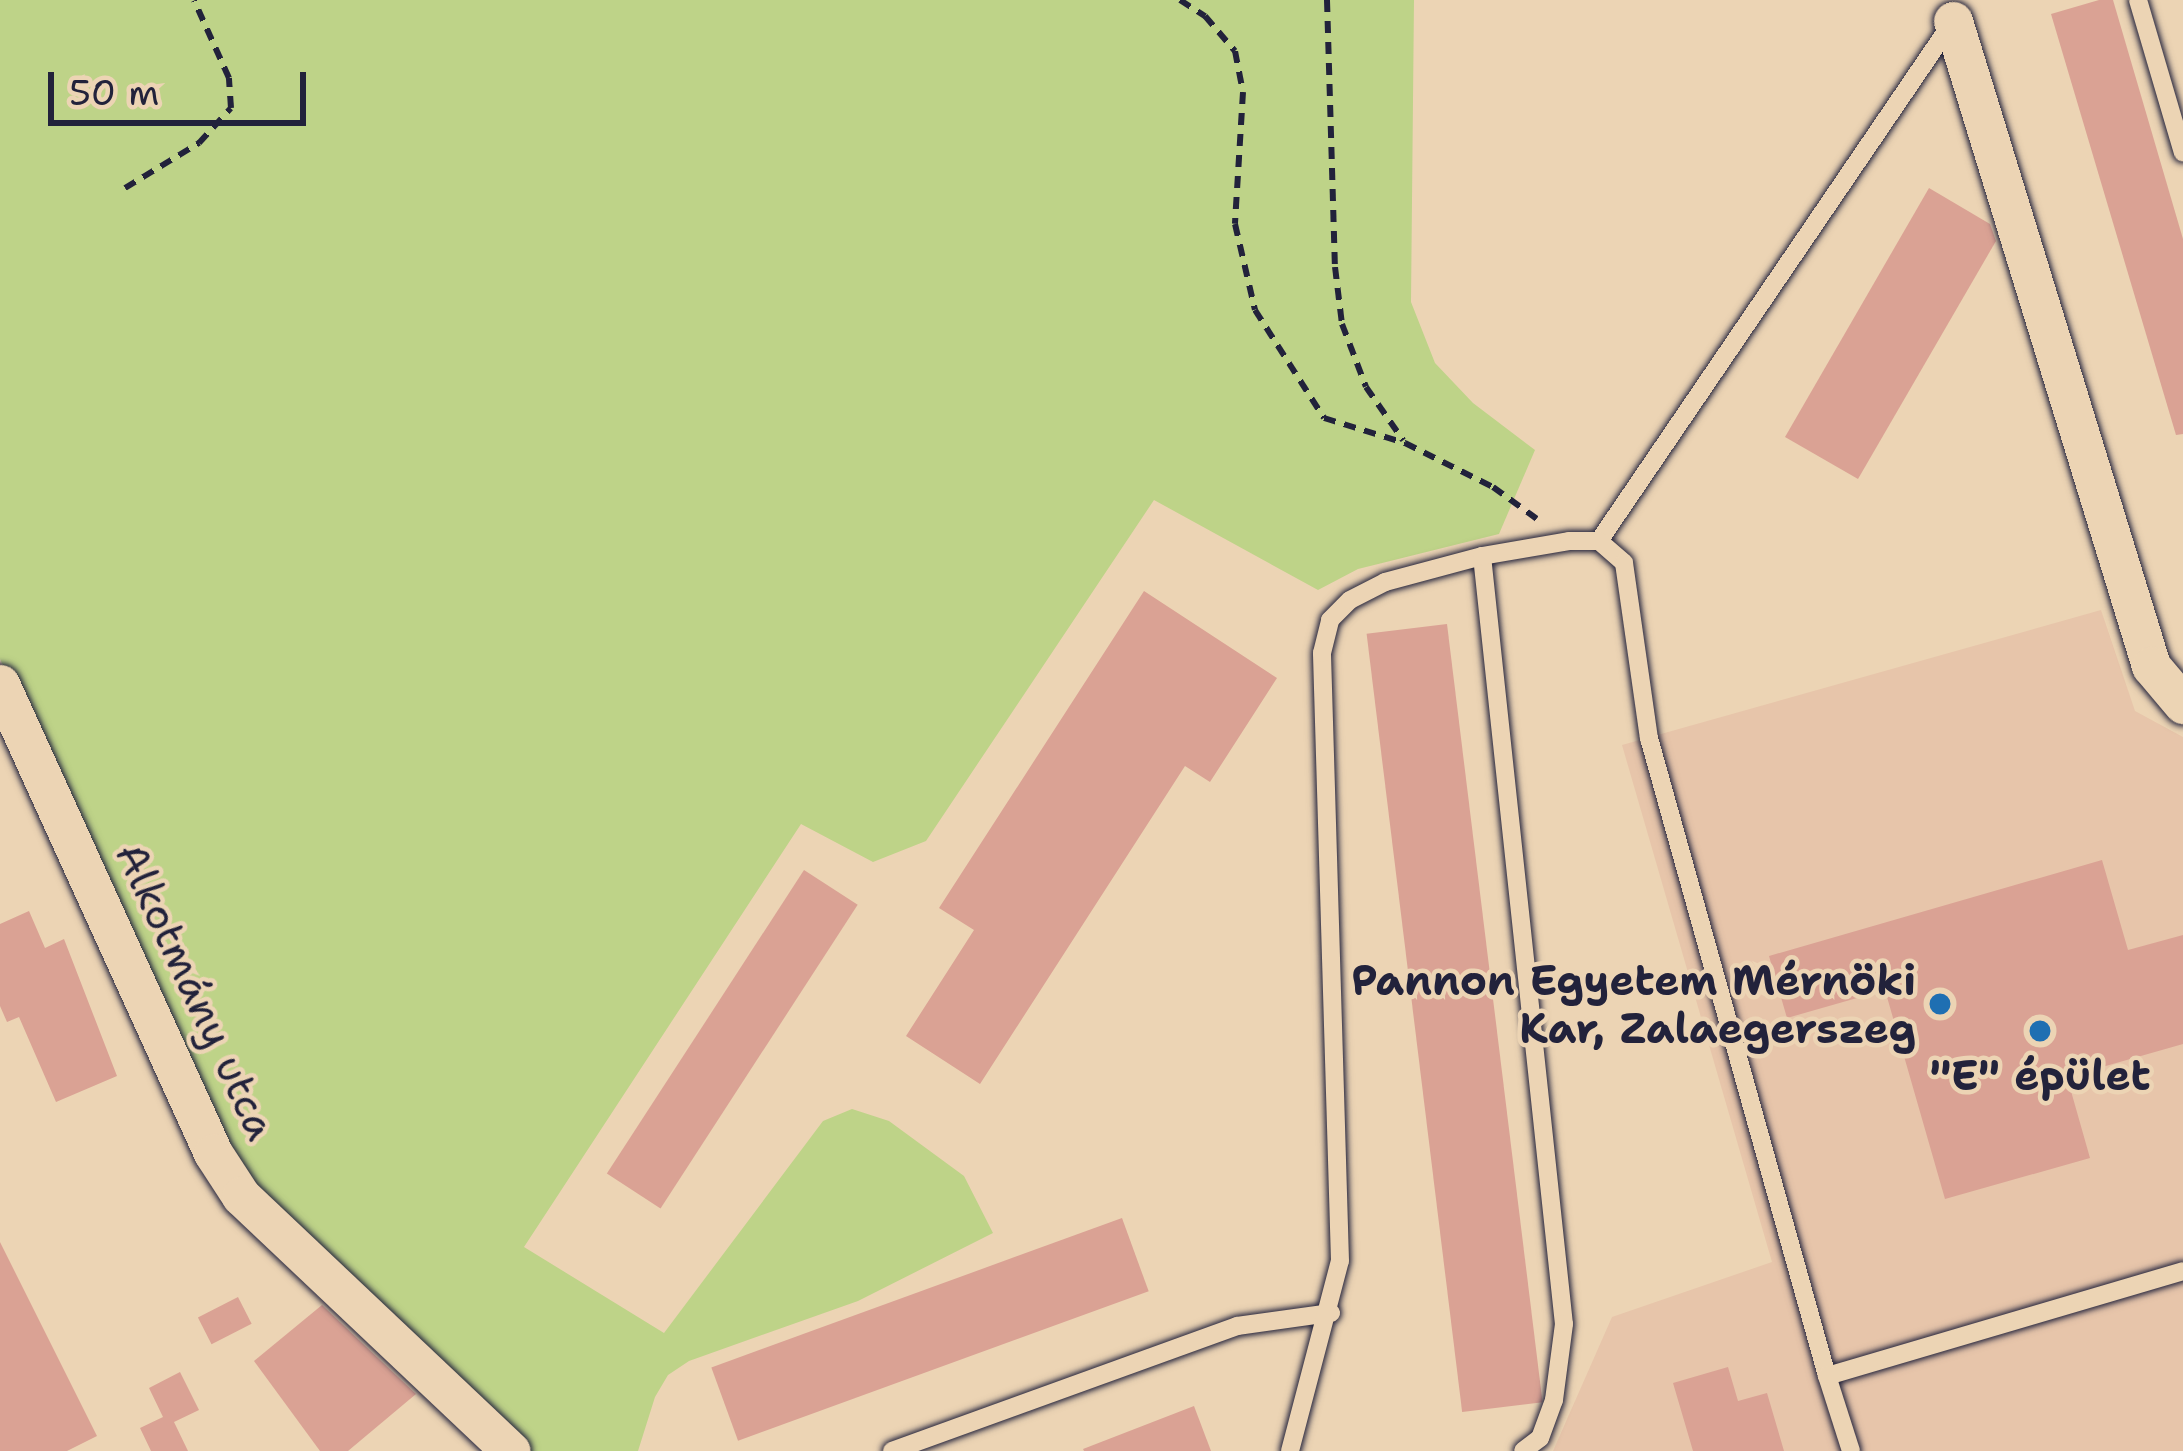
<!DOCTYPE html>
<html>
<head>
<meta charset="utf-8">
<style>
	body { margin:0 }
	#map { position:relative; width:2183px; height:1451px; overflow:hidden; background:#ecd4b4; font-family:"Shantell Sans",sans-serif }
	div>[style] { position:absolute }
	.built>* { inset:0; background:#e7c5aa }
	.green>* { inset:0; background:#bed388 }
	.building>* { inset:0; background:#daa294; transform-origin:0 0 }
	.path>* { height:6px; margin-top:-3px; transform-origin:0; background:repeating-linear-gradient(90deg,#22223b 0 12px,transparent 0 21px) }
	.roads { filter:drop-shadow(0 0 3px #22223b) drop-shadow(0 0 3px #22223b) }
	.service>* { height:18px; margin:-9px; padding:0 9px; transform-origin:9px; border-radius:9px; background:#ecd4b4 }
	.minor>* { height:39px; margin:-19.5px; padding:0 19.5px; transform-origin:19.5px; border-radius:19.5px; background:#ecd4b4 }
	.dots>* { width:33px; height:33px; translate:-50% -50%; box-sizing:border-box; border:6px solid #ecd4b4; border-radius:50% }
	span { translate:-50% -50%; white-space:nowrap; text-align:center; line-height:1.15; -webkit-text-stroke:9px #ecd4b4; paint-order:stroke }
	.poi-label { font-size:42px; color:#22223b; font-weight:700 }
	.right { translate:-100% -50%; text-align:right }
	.street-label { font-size:42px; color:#22223b }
	.scale { position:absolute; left:48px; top:72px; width:258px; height:54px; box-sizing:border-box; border:6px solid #22223b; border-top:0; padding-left:15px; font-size:36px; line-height:42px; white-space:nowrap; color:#22223b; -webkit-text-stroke:9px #ecd4b4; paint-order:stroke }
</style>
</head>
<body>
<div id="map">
	<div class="built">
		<i style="clip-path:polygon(2101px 610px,2135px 711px,2183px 737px,2183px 1451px,1553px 1451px,1612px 1317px,1772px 1262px,1622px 745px)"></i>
	</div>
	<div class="green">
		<i style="clip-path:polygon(0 0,1414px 0,1411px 302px,1435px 363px,1473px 403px,1535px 450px,1499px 534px,1358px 569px,1318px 590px,1154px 500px,926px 841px,873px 862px,801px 824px,524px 1247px,664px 1333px,823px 1121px,852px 1109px,889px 1121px,964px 1176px,993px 1233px,858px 1301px,689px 1361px,668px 1375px,655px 1397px,638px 1451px,524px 1451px,234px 1170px,0 659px)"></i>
	</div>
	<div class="building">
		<i style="clip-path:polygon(2099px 0,2113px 0,2183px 239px,2183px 434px,2176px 435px,2051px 14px)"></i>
		<i style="clip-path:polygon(1929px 188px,1990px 224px,1996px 241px,1858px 479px,1785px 437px)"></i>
		<i style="clip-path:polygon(1144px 591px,1277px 678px,1210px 782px,1185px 766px,980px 1084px,906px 1036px,974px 930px,939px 908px)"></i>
		<i style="left:1447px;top:624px;width:784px;height:81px;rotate:83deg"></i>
		<i style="clip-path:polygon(2102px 860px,2128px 950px,2183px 935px,2183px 1044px,2067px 1077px,2090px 1158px,1945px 1199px,1885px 990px,1787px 1018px,1769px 956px)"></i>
		<i style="left:804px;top:870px;width:64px;height:362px;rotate:33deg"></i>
		<i style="clip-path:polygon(29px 911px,45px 948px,64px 939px,117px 1076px,56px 1102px,19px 1017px,7px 1022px,0 1006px,0 924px)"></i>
		<i style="left:1122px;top:1218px;width:78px;height:437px;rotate:70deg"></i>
		<i style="clip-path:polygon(0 1242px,97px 1436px,67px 1451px,0 1451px)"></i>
		<i style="left:238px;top:1297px;width:30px;height:45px;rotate:63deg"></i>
		<i style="clip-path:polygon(322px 1305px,416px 1394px,348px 1451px,320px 1451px,254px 1361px)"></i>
		<i style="clip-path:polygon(1728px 1367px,1738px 1401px,1767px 1393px,1784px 1451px,1693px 1451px,1673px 1383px)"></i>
		<i style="clip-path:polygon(180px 1372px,199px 1410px,174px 1422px,188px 1451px,151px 1451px,140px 1428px,163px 1417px,149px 1388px)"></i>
		<i style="clip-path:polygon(1194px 1406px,1211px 1451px,1084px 1451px,1083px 1449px)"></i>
	</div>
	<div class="path">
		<i style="left:1180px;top:0;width:30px;rotate:33deg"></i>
		<i style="left:1205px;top:16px;width:46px;rotate:49.4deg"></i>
		<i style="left:1235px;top:51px;width:42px;rotate:79deg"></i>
		<i style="left:1243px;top:92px;width:132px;rotate:93.5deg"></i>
		<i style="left:1235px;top:224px;width:88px;rotate:76.9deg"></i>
		<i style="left:1255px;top:310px;width:128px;rotate:57.4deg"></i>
		<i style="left:1324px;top:418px;width:85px;rotate:17.2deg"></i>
		<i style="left:1405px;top:443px;width:98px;rotate:26.6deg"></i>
		<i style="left:1493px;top:487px;width:54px;rotate:36deg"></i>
		<i style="left:1327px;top:0;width:267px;rotate:88.3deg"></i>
		<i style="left:1335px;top:267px;width:57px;rotate:83deg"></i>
		<i style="left:1342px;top:324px;width:67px;rotate:69.1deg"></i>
		<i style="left:1366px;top:387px;width:65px;rotate:55.1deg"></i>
		<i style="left:125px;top:188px;width:87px;rotate:-31.3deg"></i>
		<i style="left:199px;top:143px;width:47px;rotate:-47.6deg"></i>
		<i style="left:231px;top:108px;width:30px;rotate:-94deg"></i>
		<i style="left:229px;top:78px;width:85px;rotate:-114.2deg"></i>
	</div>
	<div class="roads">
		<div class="service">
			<i style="left:2138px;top:0;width:159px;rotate:73.6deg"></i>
			<i style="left:1599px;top:541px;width:625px;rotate:-55.75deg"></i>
			<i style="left:1482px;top:556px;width:772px;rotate:83.91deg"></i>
			<i style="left:1564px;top:1324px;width:77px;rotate:97.5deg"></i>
			<i style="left:1554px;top:1400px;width:40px;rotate:110.2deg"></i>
			<i style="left:1540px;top:1438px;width:21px;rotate:143deg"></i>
			<i style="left:892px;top:1451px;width:367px;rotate:-19.9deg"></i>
			<i style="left:1237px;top:1326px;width:95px;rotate:-7.9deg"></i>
			<i style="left:1290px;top:1451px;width:196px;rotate:-75.3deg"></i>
			<i style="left:1340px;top:1261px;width:608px;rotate:-91.7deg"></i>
			<i style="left:1322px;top:653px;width:34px;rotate:-76deg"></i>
			<i style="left:1330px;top:620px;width:28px;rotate:-45deg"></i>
			<i style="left:1350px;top:600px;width:39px;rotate:-27deg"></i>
			<i style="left:1385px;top:582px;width:100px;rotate:-15deg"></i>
			<i style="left:1482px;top:556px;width:88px;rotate:-9.8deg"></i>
			<i style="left:1569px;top:541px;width:30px"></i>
			<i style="left:1599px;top:541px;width:33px;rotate:41deg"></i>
			<i style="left:1624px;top:563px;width:177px;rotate:81.9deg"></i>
			<i style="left:1649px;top:738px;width:662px;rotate:74.41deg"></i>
			<i style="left:1851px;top:1451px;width:79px;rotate:-107.7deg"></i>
			<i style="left:1827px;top:1376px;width:371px;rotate:-16.4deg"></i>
		</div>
		<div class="minor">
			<i style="left:1953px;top:21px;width:675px;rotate:72.93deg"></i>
			<i style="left:2151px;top:666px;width:50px;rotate:49.9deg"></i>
			<i style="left:0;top:684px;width:515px;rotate:65.57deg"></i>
			<i style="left:213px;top:1153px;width:51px;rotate:56.9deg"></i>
			<i style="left:241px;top:1196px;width:371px;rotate:43.4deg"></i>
		</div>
	</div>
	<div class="dots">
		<i style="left:1940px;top:1004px;background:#1f6fb2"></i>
		<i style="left:2040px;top:1031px;background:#1f6fb2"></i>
	</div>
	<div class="poi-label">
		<span class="right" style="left:1916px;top:1004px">Pannon Egyetem Mérnöki<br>Kar, Zalaegerszeg</span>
		<span style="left:2040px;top:1075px">"E" épület</span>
	</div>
	<div class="street-label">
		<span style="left:196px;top:991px;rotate:65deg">Alkotmány utca</span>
	</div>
	<div class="scale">50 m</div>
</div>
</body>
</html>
